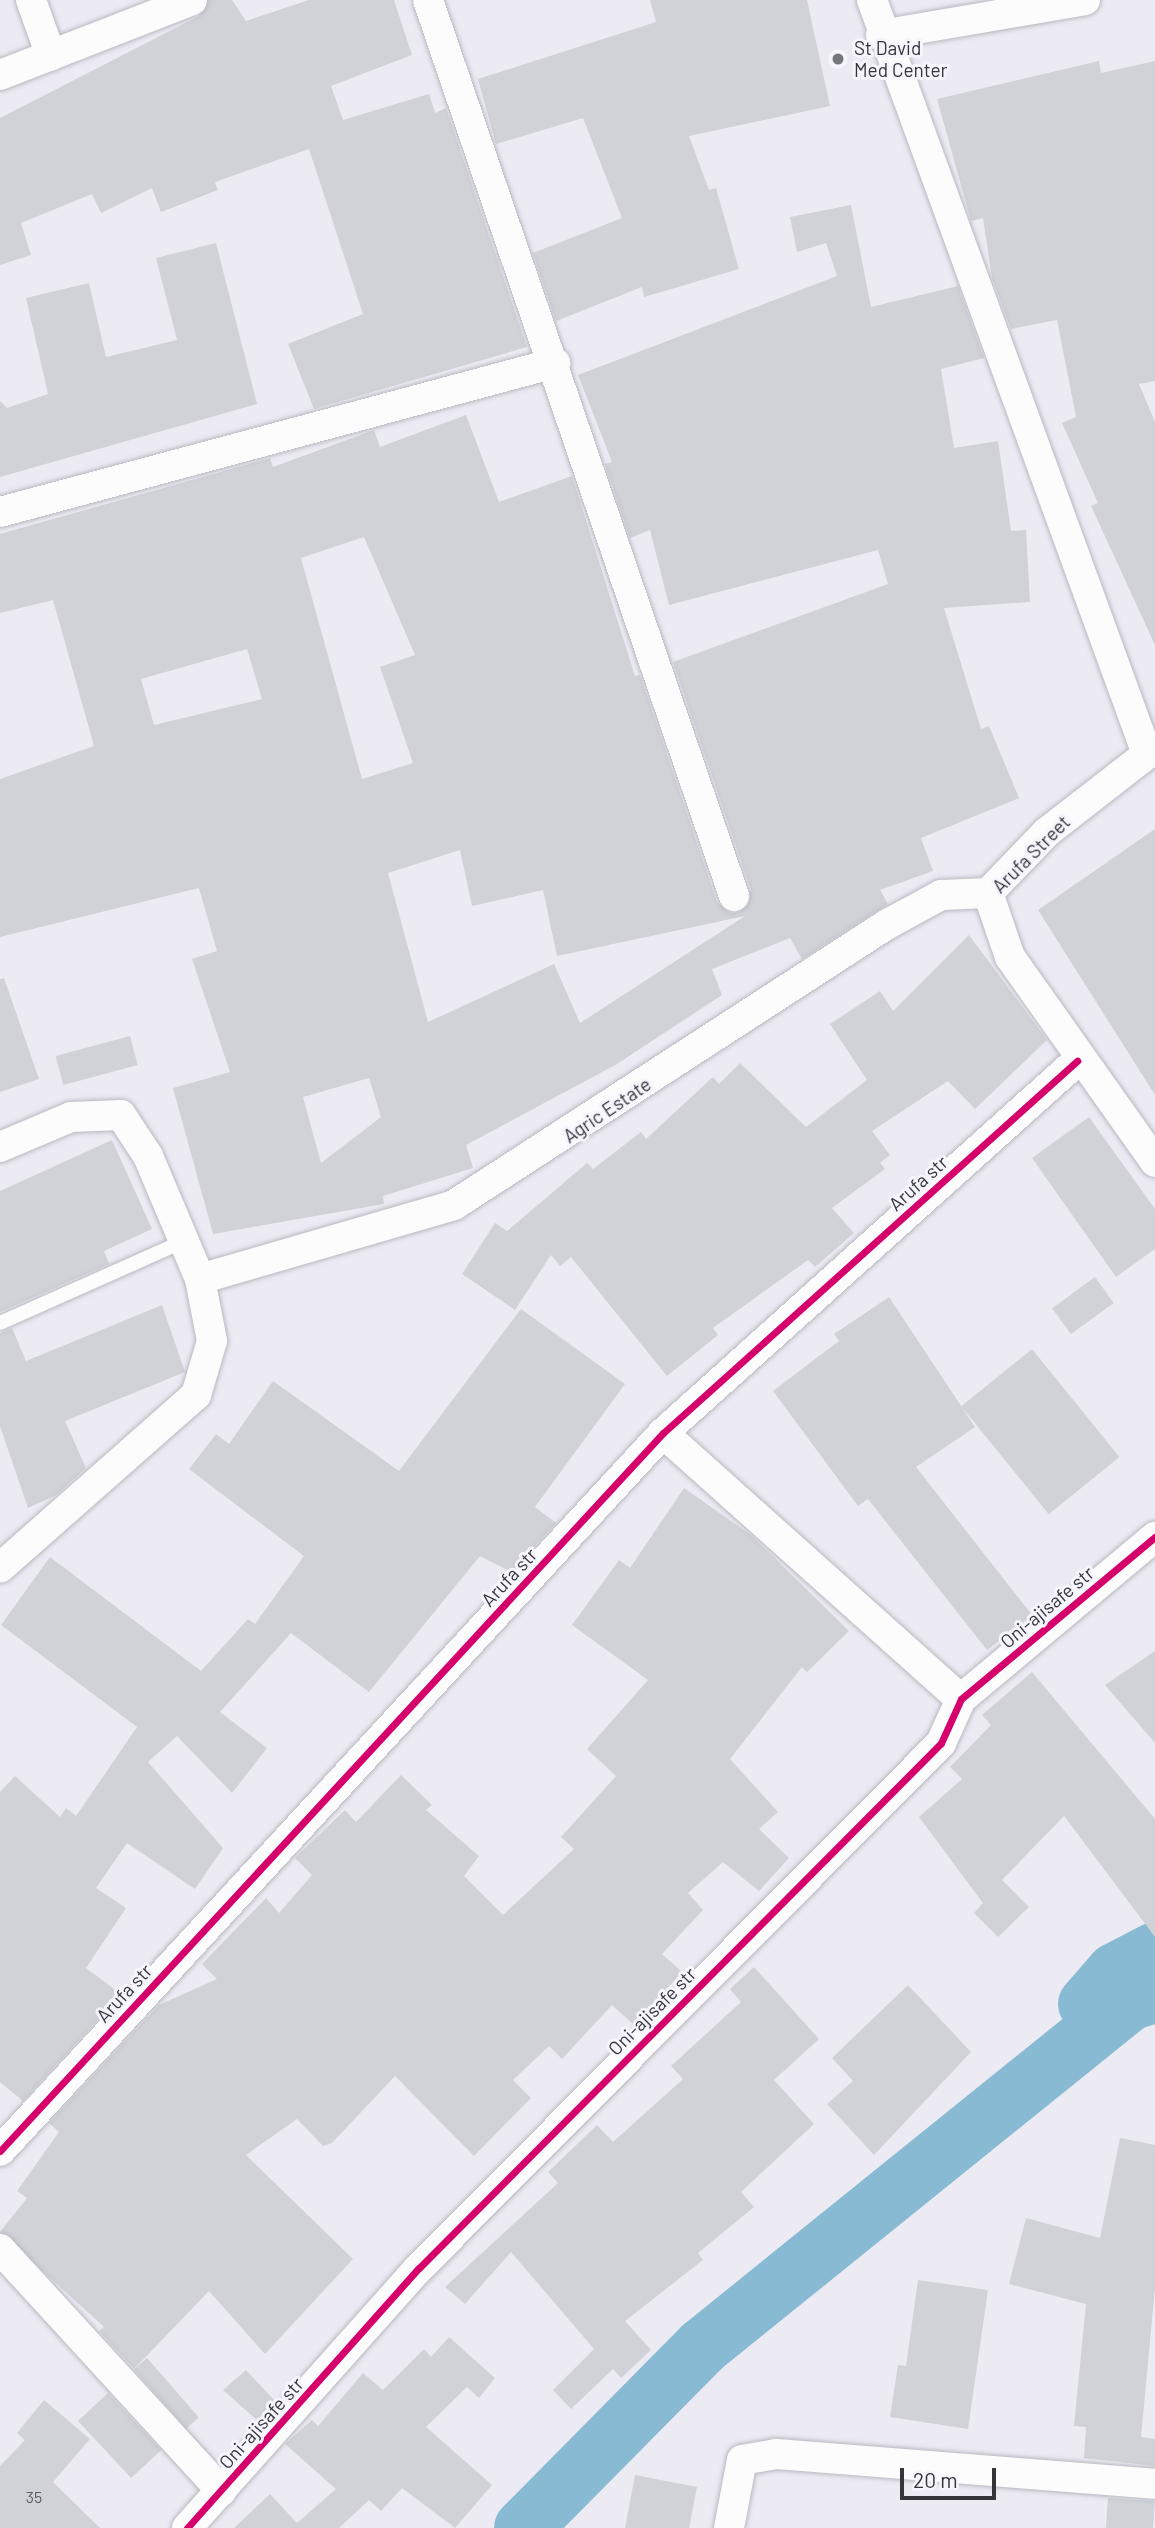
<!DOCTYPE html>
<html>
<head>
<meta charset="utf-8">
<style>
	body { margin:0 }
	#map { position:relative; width:1155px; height:2528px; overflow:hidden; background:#ecebf4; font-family:Barlow,sans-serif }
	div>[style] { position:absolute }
	.river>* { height:58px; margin:-29px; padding:0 29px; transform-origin:29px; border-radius:29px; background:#89bad4 }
	.building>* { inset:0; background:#d0d2d8; transform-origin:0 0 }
	.roads { filter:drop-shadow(0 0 2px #b9b8c0) drop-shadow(0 0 2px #b9b8c0) }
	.service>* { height:14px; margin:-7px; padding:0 7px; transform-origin:7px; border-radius:7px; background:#fcfcfd }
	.minor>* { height:30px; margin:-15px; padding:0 15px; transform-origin:15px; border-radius:15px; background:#fcfcfd }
	.cycleway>* { height:7px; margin:-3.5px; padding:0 3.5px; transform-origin:3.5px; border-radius:3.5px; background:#d6006c }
	.dots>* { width:19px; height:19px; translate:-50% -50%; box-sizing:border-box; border:4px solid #f6f5fd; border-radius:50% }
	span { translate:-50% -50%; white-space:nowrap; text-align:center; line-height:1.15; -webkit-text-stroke:6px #f6f5fd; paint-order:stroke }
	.number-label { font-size:16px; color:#5c5c62 }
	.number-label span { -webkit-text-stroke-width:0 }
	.poi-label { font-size:19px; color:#35353b }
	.left { translate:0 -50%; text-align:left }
	.street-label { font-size:19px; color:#35353b }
	.scale { position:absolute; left:900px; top:2468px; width:96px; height:32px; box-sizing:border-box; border:4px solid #35353b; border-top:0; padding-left:9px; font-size:21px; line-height:24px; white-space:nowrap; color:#35353b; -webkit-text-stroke:5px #f6f5fd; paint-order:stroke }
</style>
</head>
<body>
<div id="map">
	<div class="river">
		<i style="left:1087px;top:2004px;width:43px;rotate:-48.8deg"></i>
		<i style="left:1115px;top:1972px;width:45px;rotate:-27.7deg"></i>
		<i style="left:523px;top:2528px;width:255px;rotate:-45.3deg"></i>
		<i style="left:702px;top:2347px;width:551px;rotate:-38.89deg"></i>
		<i style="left:1131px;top:2001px;width:25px;rotate:-16deg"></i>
	</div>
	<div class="building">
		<i style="clip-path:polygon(209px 0,232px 0,246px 21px,309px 0,394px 0,412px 55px,331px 86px,343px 120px,429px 94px,435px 113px,446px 108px,527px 347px,314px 409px,288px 344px,363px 314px,309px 149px,215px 182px,218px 190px,161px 212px,152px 188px,101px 213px,92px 194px,21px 223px,31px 255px,0 265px,0 118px,199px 16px)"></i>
		<i style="clip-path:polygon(650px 0,807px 0,830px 106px,689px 136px,709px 190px,716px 188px,739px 269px,644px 297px,642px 287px,556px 321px,533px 253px,622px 218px,583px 118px,496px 144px,478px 79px,656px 22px)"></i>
		<i style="clip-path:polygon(1099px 61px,1101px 73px,1155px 61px,1155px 381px,1139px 384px,1155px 422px,1155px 645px,1091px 506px,1098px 503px,1062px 423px,1076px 417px,1057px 320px,1011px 329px,992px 278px,983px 218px,971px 221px,937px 99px)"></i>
		<i style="clip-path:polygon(evenodd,851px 205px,871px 307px,958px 286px,984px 358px,941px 369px,954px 448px,998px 441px,1011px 531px,1026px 530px,1030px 602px,944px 608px,981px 729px,989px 726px,1019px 798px,921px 838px,933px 871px,880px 890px,888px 904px,802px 959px,790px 938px,712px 969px,722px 995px,617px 1064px,466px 1145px,473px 1168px,383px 1196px,384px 1204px,213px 1234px,173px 1088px,230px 1072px,192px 959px,217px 951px,199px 888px,0 937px,0 779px,94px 746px,53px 600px,0 613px,0 534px,270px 458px,273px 467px,374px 430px,380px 447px,466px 415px,499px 502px,572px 476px,635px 676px,640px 675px,717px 902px,730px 913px,740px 912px,751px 890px,673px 662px,888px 584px,878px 550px,669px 605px,650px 530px,630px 538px,605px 464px,612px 462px,578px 375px,837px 276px,826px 243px,797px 252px,790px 217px,851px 205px,364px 537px,415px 655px,380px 667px,413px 763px,362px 779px,301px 558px,364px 537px,851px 205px,247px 649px,262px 699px,154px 725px,141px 679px,247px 649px,851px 205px,460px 850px,472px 906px,543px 890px,557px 956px,745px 916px,580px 1023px,554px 964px,428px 1022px,388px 873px,460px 850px,851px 205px,369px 1078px,381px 1117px,321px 1163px,303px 1097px,369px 1078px)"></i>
		<i style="clip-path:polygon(216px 243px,257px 404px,0 477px,0 401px,7px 408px,48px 394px,26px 298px,89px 283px,106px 357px,177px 340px,156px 258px)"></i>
		<i style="clip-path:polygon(1155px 829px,1155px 1095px,1038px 910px)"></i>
		<i style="clip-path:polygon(969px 935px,1047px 1040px,975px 1109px,948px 1081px,872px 1131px,890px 1155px,880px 1163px,885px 1169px,832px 1208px,854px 1233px,815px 1267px,808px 1260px,713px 1328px,718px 1335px,667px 1376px,571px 1257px,560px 1266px,551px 1255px,515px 1310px,462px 1274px,495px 1223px,507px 1231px,587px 1163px,593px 1169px,641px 1132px,646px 1139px,713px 1077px,719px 1084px,740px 1063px,806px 1127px,867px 1080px,830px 1024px,880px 991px,893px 1011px)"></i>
		<i style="clip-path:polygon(4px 978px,39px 1079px,0 1092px,0 979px)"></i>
		<i style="left:130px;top:1036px;width:30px;height:77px;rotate:75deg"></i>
		<i style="clip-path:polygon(1089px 1117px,1155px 1209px,1155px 1249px,1116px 1277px,1032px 1158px)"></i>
		<i style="clip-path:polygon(112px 1140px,152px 1229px,104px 1251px,109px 1264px,0 1312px,0 1191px)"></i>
		<i style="left:1095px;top:1277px;width:32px;height:53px;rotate:54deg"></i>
		<i style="clip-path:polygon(889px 1297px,975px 1427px,916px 1467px,1032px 1615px,987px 1650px,868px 1499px,858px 1506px,773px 1391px,839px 1341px,834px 1334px)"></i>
		<i style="clip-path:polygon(162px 1305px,185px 1372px,65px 1421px,86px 1468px,56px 1495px,28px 1508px,0 1426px,0 1333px,12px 1328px,26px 1361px)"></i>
		<i style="clip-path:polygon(521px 1309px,625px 1384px,535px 1507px,556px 1523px,511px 1572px,480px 1556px,369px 1692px,291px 1633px,220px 1712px,267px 1748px,232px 1793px,177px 1736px,148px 1762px,223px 1848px,195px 1889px,127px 1843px,96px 1888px,126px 1908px,86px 1968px,121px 1994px,23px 2101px,0 2082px,0 1792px,15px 1776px,60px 1817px,66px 1808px,76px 1816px,137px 1727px,1px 1625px,50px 1557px,201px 1671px,248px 1619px,255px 1624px,304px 1556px,189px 1469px,216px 1434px,229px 1444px,273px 1381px,399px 1471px)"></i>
		<i style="left:1032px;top:1349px;width:139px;height:91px;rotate:51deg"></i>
		<i style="clip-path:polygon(684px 1488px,751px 1535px,849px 1631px,807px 1672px,802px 1667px,730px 1759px,778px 1812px,759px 1829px,789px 1858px,759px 1891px,723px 1862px,688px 1893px,703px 1910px,662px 1954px,682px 1972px,634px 2025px,612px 2005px,562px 2059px,549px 2046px,513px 2080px,531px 2098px,474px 2156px,395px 2076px,332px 2143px,323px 2146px,297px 2119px,246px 2155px,353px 2259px,265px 2354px,209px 2291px,134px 2369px,99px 2331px,104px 2327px,0 2232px,27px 2198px,17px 2191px,59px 2132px,49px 2123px,159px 2005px,217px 1979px,202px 1964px,266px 1898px,279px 1913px,312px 1875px,295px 1858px,345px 1810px,356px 1822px,401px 1775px,432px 1805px,426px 1810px,479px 1856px,464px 1876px,503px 1915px,574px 1849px,561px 1837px,616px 1776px,587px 1749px,648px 1680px,572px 1625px,619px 1560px,630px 1568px)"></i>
		<i style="clip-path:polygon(1155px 1651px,1155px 1743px,1105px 1685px)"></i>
		<i style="clip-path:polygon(1032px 1672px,1155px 1819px,1155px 1937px,1064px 1816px,1002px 1880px,1029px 1907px,998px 1937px,974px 1913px,983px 1903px,919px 1817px,962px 1779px,950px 1767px,991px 1725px,982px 1715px)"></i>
		<i style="clip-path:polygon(754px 1967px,819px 2039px,774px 2080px,814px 2124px,741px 2192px,754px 2207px,698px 2253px,703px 2260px,625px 2321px,651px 2350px,621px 2378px,613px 2369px,571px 2409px,553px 2390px,594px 2349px,511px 2252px,465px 2304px,445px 2287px,558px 2183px,548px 2172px,597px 2125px,613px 2142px,683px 2079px,671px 2066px,741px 2002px,730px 1989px)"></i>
		<i style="clip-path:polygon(908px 1985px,971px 2052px,874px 2155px,827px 2104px,853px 2081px,832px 2058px)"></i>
		<i style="clip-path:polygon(1120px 2138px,1155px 2145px,1155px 2288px,1141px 2437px,1155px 2439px,1155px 2466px,1084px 2458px,1086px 2427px,1074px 2426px,1086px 2304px,1009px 2284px,1026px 2218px,1100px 2238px)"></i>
		<i style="clip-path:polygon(918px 2280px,988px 2290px,968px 2429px,890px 2417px,898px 2365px,906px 2366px)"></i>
		<i style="clip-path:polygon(449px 2337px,495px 2378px,479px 2398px,467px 2387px,426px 2427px,492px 2485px,455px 2528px,402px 2488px,381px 2511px,369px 2500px,339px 2528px,234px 2528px,270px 2494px,297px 2523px,336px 2489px,285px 2444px,312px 2420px,318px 2426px,363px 2373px,383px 2390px,424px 2349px,431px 2357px)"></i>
		<i style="left:147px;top:2358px;width:79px;height:17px;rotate:49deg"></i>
		<i style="clip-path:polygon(246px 2370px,276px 2402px,259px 2422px,223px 2390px)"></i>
		<i style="left:108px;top:2393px;width:78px;height:41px;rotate:47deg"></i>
		<i style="clip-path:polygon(44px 2400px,90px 2439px,53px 2482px,100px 2528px,0 2528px,0 2466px,25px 2440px,17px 2433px)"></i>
		<i style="clip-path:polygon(635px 2475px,697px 2487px,689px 2528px,625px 2528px)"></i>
		<i style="left:1108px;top:2498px;width:47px;height:30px;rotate:4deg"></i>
	</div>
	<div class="roads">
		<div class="service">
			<i style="left:0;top:1323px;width:201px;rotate:-24deg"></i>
		</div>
		<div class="minor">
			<i style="left:31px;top:0;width:59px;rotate:70.3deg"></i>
			<i style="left:428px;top:0;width:947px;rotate:71.14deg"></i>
			<i style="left:872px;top:0;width:803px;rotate:69.96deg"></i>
			<i style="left:881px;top:35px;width:207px;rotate:-9.7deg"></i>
			<i style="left:0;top:75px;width:206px;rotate:-21.3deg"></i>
			<i style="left:0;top:512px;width:575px;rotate:-15.03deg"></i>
			<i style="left:1155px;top:748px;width:137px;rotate:142.1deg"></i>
			<i style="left:1047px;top:832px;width:85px;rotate:134deg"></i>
			<i style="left:988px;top:893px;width:68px;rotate:71deg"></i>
			<i style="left:1010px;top:957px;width:251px;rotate:54.7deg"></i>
			<i style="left:0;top:1147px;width:77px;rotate:-22.9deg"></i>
			<i style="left:71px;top:1117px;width:50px;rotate:-2.3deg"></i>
			<i style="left:121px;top:1115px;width:49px;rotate:56.6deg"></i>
			<i style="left:148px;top:1156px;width:134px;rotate:67.1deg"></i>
			<i style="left:200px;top:1279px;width:63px;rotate:79deg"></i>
			<i style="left:212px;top:1341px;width:56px;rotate:106.5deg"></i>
			<i style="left:196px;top:1395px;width:261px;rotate:138.6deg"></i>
			<i style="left:200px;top:1279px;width:265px;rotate:-16.2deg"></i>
			<i style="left:454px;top:1205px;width:515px;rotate:-32.95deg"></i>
			<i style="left:886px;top:925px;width:63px;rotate:-28.6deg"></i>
			<i style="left:941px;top:895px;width:47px;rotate:-2.4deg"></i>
			<i style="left:663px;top:1433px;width:399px;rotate:41.8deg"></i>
			<i style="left:0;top:2151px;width:977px;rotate:-47.28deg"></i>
			<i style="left:663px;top:1433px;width:557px;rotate:-41.94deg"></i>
			<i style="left:0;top:2249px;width:328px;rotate:47.5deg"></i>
			<i style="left:187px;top:2528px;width:348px;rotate:-48.3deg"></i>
			<i style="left:419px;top:2268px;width:740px;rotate:-45.16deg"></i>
			<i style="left:941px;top:1743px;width:48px;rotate:-65.6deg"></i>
			<i style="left:961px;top:1699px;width:253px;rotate:-39.9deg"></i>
			<i style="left:729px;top:2528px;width:69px;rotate:-79.2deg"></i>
			<i style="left:742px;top:2460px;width:35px;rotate:-10deg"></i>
			<i style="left:776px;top:2454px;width:380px;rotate:4.5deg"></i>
		</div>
	</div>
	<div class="cycleway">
		<i style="left:0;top:2151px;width:977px;rotate:-47.28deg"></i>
		<i style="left:663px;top:1433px;width:557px;rotate:-41.94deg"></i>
		<i style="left:187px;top:2528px;width:348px;rotate:-48.3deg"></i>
		<i style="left:419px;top:2268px;width:740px;rotate:-45.16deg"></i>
		<i style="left:941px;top:1743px;width:48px;rotate:-65.6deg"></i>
		<i style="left:961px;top:1699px;width:253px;rotate:-39.9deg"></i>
	</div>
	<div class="dots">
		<i style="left:838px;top:59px;background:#75757c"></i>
	</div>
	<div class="number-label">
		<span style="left:34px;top:2497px">35</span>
	</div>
	<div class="poi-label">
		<span class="left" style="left:854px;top:59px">St David<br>Med Center</span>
	</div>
	<div class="street-label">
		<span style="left:1031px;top:854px;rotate:-45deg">Arufa Street</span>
		<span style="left:607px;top:1110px;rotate:-34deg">Agric Estate</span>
		<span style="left:918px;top:1183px;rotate:-42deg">Arufa str</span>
		<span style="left:509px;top:1577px;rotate:-47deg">Arufa str</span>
		<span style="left:1047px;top:1607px;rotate:-40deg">Oni-ajisafe str</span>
		<span style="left:124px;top:1993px;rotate:-47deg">Arufa str</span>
		<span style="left:652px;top:2011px;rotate:-45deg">Oni-ajisafe str</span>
		<span style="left:261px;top:2423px;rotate:-48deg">Oni-ajisafe str</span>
	</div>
	<div class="scale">20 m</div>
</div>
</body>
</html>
